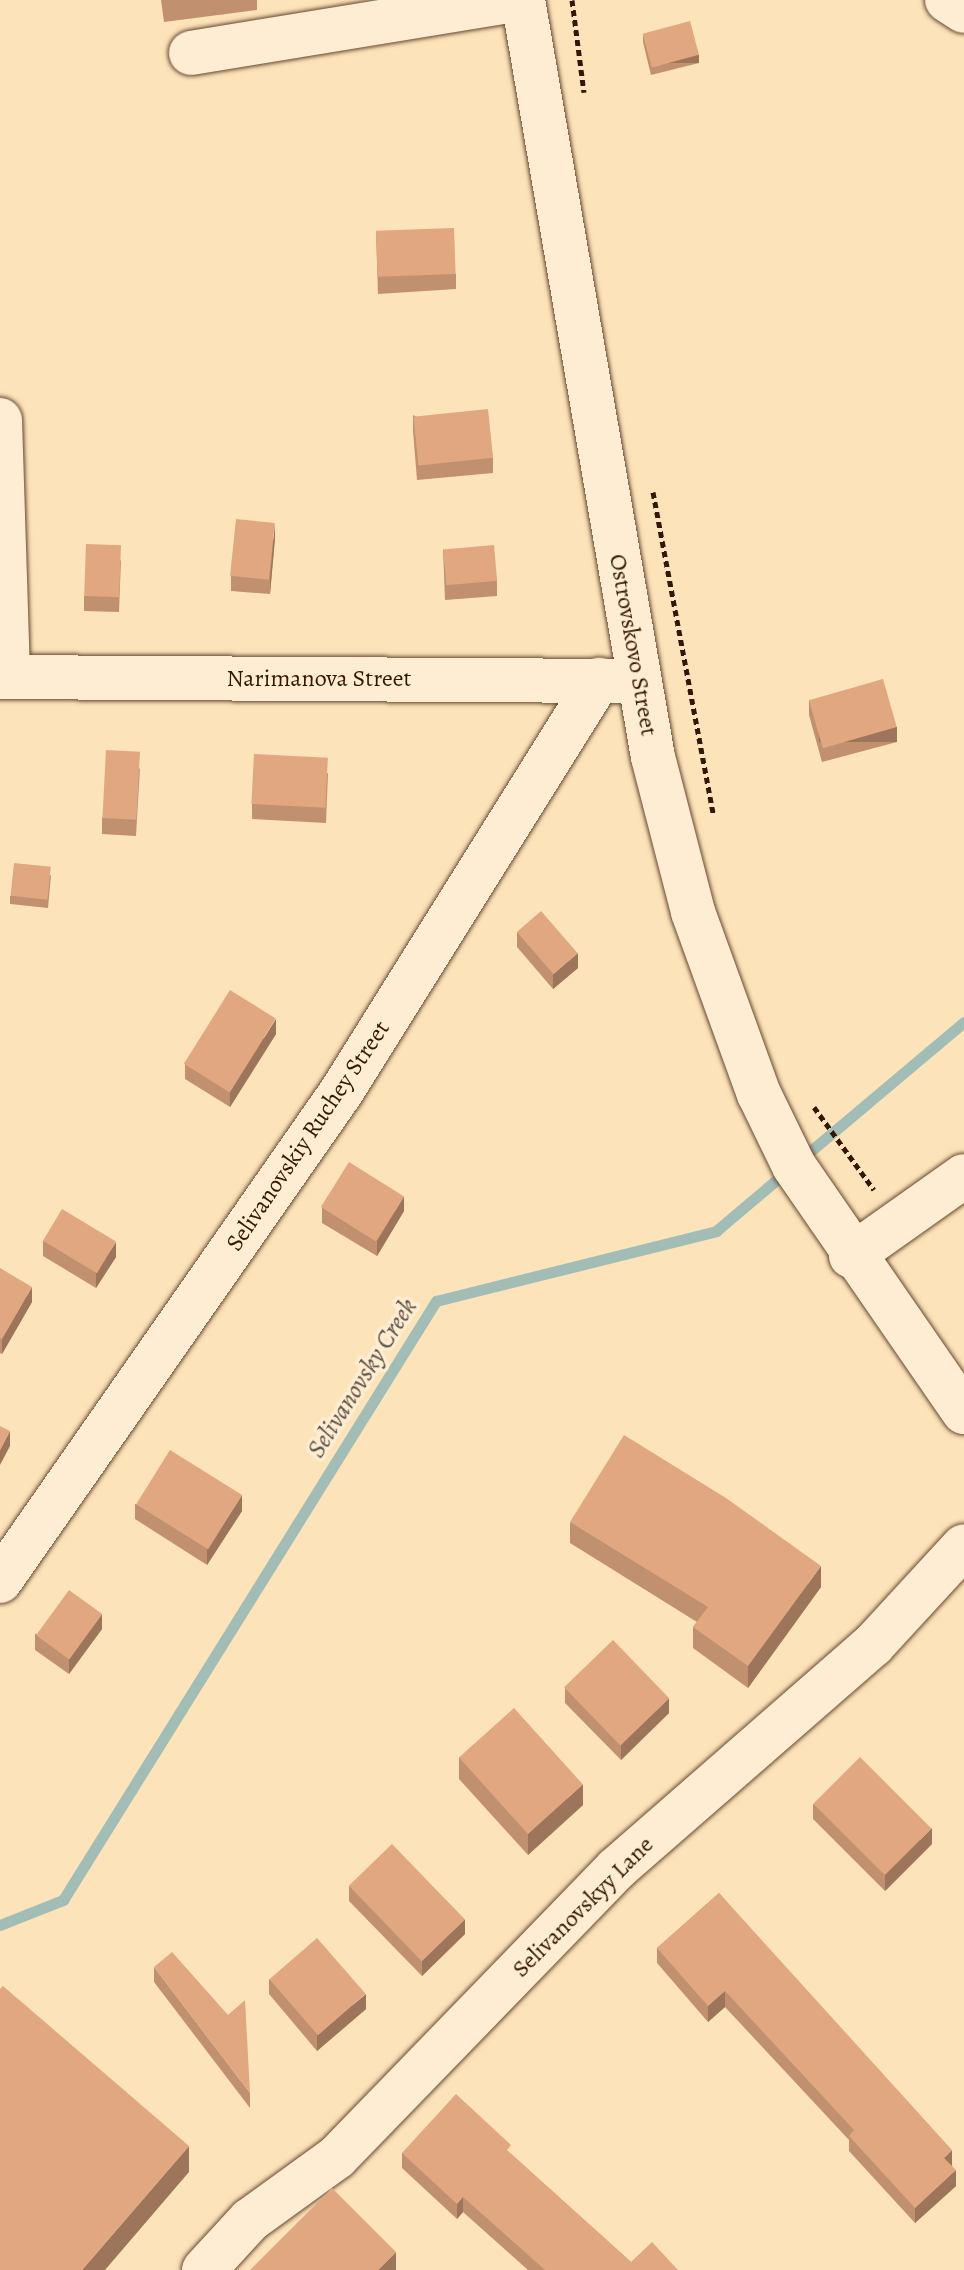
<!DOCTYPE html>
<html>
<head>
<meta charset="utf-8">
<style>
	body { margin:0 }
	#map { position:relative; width:964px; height:2270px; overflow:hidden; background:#fde3b9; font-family:Alegreya,serif }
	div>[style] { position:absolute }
	.stream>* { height:11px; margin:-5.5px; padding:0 5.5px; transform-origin:5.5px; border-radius:5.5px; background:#a1bdb6 }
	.path>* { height:5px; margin-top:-2.5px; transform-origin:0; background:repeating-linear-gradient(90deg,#361504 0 6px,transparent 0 10px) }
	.roads { filter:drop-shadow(0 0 2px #684831) drop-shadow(0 0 2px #684831) }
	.minor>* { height:44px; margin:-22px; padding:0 22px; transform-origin:22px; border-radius:22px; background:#feedd2 }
	.wall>* { inset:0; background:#c1906f }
	.shaded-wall>* { inset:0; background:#9d755a; transform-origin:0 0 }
	.building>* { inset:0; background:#e0a781; transform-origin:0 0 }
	span { translate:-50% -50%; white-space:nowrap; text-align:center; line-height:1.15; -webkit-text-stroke:7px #feedd2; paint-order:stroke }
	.street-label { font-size:24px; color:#361504 }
	.water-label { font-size:26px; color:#5b5042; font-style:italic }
</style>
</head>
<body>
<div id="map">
	<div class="stream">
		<i style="left:800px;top:1160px;width:214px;rotate:-40.1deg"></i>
		<i style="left:0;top:1925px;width:68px;rotate:-21.6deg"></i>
		<i style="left:63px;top:1900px;width:706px;rotate:-58.09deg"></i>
		<i style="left:436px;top:1301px;width:289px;rotate:-14deg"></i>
		<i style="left:716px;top:1231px;width:93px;rotate:-40.2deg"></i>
	</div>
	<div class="path">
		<i style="left:572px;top:0;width:93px;rotate:82.6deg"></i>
		<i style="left:653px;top:492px;width:327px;rotate:79.4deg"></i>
		<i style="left:814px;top:1107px;width:102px;rotate:54.1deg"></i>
	</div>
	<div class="roads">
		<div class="minor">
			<i style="left:523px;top:0;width:768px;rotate:80.26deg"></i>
			<i style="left:653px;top:757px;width:160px;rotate:75.5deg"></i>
			<i style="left:693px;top:912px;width:194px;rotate:70.1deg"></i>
			<i style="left:759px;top:1094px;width:80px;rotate:64.1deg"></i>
			<i style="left:794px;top:1166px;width:299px;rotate:55.4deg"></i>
			<i style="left:947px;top:0;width:20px;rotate:33deg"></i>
			<i style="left:191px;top:53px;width:326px;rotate:-9.3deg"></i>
			<i style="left:0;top:420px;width:257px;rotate:88.2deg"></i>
			<i style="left:0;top:677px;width:620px;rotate:0.37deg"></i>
			<i style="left:851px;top:1256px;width:138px;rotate:-35.3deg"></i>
			<i style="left:0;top:1581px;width:598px;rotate:-55.09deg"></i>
			<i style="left:342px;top:1091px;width:485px;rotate:-58deg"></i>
			<i style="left:204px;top:2270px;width:68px;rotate:-47.4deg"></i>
			<i style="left:250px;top:2220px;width:107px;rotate:-35.9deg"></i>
			<i style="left:337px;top:2157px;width:401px;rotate:-45.9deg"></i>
			<i style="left:616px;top:1869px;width:341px;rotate:-41.1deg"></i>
			<i style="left:873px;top:1645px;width:134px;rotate:-47.4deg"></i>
		</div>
	</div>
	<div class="wall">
		<i style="clip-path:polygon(161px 0,257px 0,257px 10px,164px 22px)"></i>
		<i style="clip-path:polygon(643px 34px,699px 63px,651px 75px,643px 42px)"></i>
		<i style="clip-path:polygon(376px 233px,456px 274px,456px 289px,378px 294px)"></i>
		<i style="clip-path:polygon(413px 415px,493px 458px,493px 473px,417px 480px,413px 431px)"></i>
		<i style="clip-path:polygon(275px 538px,270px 594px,231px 591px,231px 576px)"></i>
		<i style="clip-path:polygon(443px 549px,497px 581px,497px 596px,445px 600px)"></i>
		<i style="clip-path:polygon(121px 560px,119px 612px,84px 611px,84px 596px)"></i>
		<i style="clip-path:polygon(809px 700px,897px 742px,822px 762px,809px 715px)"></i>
		<i style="clip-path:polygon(140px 768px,136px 836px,102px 834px,102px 818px)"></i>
		<i style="clip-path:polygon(328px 773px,326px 823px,252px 819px,252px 804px)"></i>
		<i style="clip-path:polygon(51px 875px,48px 908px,10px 904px,10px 896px)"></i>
		<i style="clip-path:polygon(517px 932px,578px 968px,553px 989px,517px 947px)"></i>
		<i style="clip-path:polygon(276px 1034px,230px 1107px,185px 1079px,185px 1064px)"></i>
		<i style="clip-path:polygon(322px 1208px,404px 1211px,377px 1256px,322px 1223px)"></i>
		<i style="clip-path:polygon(43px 1241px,116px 1257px,96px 1288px,43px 1256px)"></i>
		<i style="clip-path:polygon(0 1268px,32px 1302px,2px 1354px,0 1353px)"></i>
		<i style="clip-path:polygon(135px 1504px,242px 1511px,207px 1565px,135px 1519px)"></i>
		<i style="clip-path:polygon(570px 1522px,821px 1587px,748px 1688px,693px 1648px,693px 1627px,697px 1622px,570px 1543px)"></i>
		<i style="clip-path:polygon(102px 1629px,69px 1674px,35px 1650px,35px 1634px)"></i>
		<i style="clip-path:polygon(565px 1688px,669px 1713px,621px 1760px,565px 1703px)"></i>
		<i style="clip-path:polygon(459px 1757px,583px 1805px,528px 1855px,459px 1779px)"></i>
		<i style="clip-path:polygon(813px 1804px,932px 1844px,885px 1891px,813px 1819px)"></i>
		<i style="clip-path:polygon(349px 1886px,465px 1934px,422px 1976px,349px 1901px)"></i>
		<i style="clip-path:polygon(719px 1893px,952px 2165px,956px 2186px,915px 2223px,849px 2151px,849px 2140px,725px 2007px,708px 2022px,657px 1963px,657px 1948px)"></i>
		<i style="clip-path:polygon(154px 1967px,250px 2093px,250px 2108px,154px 1982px)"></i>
		<i style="clip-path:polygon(269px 1979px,366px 2009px,317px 2051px,269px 1994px)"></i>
		<i style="clip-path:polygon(402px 2153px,511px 2154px,631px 2262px,678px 2270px,528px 2270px,463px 2212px,457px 2219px,402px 2168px)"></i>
	</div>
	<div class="shaded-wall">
		<i style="left:699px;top:55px;width:8px;height:49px;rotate:90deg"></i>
		<i style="clip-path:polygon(275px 523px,275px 538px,270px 594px,270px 578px)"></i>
		<i style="left:897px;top:727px;width:15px;height:78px;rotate:90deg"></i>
		<i style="clip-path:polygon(578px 953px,578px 968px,553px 989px,553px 974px)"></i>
		<i style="clip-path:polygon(276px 1019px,276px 1034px,230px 1107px,230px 1092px)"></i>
		<i style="clip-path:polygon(404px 1196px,404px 1211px,377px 1256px,377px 1241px)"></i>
		<i style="clip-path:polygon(116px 1242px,116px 1257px,96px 1288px,96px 1273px)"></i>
		<i style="clip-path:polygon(32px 1287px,32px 1302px,2px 1354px,2px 1339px)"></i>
		<i style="clip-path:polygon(10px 1431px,10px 1446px,0 1465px,0 1450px)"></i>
		<i style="clip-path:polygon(242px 1495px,242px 1511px,207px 1565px,207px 1550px)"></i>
		<i style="clip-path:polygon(821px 1566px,821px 1587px,748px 1688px,748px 1666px)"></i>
		<i style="clip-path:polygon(102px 1614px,102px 1629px,69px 1674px,69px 1659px)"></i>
		<i style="clip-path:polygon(669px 1698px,669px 1713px,621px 1760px,621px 1745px)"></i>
		<i style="clip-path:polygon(583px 1784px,583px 1805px,528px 1855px,528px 1834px)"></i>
		<i style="clip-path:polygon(932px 1828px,932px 1844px,885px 1891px,885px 1875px)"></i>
		<i style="clip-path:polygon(465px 1919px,465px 1934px,422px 1976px,422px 1961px)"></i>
		<i style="clip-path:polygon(725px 1991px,725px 2007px,708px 2022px,708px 2006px)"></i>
		<i style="clip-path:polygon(366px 1994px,366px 2009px,317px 2051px,317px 2035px)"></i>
		<i style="clip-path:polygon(189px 2146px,189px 2172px,105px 2270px,82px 2270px)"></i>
		<i style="clip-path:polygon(952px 2150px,952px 2165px,944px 2173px,944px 2158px)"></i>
		<i style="clip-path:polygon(956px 2170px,956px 2186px,915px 2223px,915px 2208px)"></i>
		<i style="clip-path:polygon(463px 2197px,463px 2212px,457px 2219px,457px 2204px)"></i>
		<i style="clip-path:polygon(396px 2252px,396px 2270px,378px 2270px)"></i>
	</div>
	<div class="building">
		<i style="left:690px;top:21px;width:35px;height:49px;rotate:75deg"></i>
		<i style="left:454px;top:228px;width:46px;height:78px;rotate:88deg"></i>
		<i style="left:488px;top:409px;width:49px;height:75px;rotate:84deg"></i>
		<i style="left:236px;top:519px;width:39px;height:57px;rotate:6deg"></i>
		<i style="left:86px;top:544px;width:35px;height:52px;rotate:2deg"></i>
		<i style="left:494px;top:545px;width:36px;height:51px;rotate:85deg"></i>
		<i style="left:883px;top:679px;width:50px;height:77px;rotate:74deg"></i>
		<i style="left:106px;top:750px;width:34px;height:68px;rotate:3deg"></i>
		<i style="left:254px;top:754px;width:74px;height:50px;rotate:3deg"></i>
		<i style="left:14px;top:863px;width:37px;height:33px;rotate:6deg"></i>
		<i style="left:541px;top:911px;width:56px;height:32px;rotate:49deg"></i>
		<i style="left:230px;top:990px;width:54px;height:87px;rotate:32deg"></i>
		<i style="left:349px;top:1162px;width:65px;height:53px;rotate:32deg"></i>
		<i style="left:62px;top:1209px;width:63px;height:37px;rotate:31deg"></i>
		<i style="clip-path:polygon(0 1268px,32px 1287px,2px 1339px,0 1338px)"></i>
		<i style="clip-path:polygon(0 1426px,10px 1431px,0 1450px)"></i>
		<i style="clip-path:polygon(624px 1435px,726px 1498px,821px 1566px,748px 1666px,693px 1627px,708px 1607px,570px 1522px)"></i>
		<i style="left:170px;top:1450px;width:85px;height:64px;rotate:32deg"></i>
		<i style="left:69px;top:1590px;width:41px;height:56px;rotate:36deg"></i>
		<i style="left:613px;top:1640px;width:81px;height:68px;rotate:46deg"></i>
		<i style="left:514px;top:1708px;width:103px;height:74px;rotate:48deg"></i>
		<i style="left:860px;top:1757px;width:101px;height:66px;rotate:45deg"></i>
		<i style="left:392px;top:1844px;width:105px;height:60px;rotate:46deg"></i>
		<i style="clip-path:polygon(719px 1893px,952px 2150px,944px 2158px,956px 2170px,915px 2208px,849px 2136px,854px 2130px,725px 1991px,708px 2006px,657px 1948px)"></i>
		<i style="left:317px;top:1938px;width:74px;height:63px;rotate:49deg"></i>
		<i style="clip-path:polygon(172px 1952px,228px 2015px,245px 2000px,250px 2093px,154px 1967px)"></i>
		<i style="clip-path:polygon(3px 1986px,189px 2146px,82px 2270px,0 2270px,0 1989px)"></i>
		<i style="clip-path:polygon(456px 2094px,511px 2145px,507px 2150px,631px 2262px,652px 2242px,678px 2270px,545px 2270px,463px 2197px,457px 2204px,402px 2153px)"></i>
		<i style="clip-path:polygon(332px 2188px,396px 2252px,378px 2270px,250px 2270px)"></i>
	</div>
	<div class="street-label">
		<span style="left:633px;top:645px;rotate:80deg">Ostrovskovo Street</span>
		<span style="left:319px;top:679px">Narimanova Street</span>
		<span style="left:308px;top:1136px;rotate:-56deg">Selivanovskiy Ruchey Street</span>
		<span style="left:583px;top:1907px;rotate:-45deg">Selivanovskyy Lane</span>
	</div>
	<div class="water-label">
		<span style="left:362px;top:1378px;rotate:-58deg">Selivanovsky Creek</span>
	</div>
</div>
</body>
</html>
